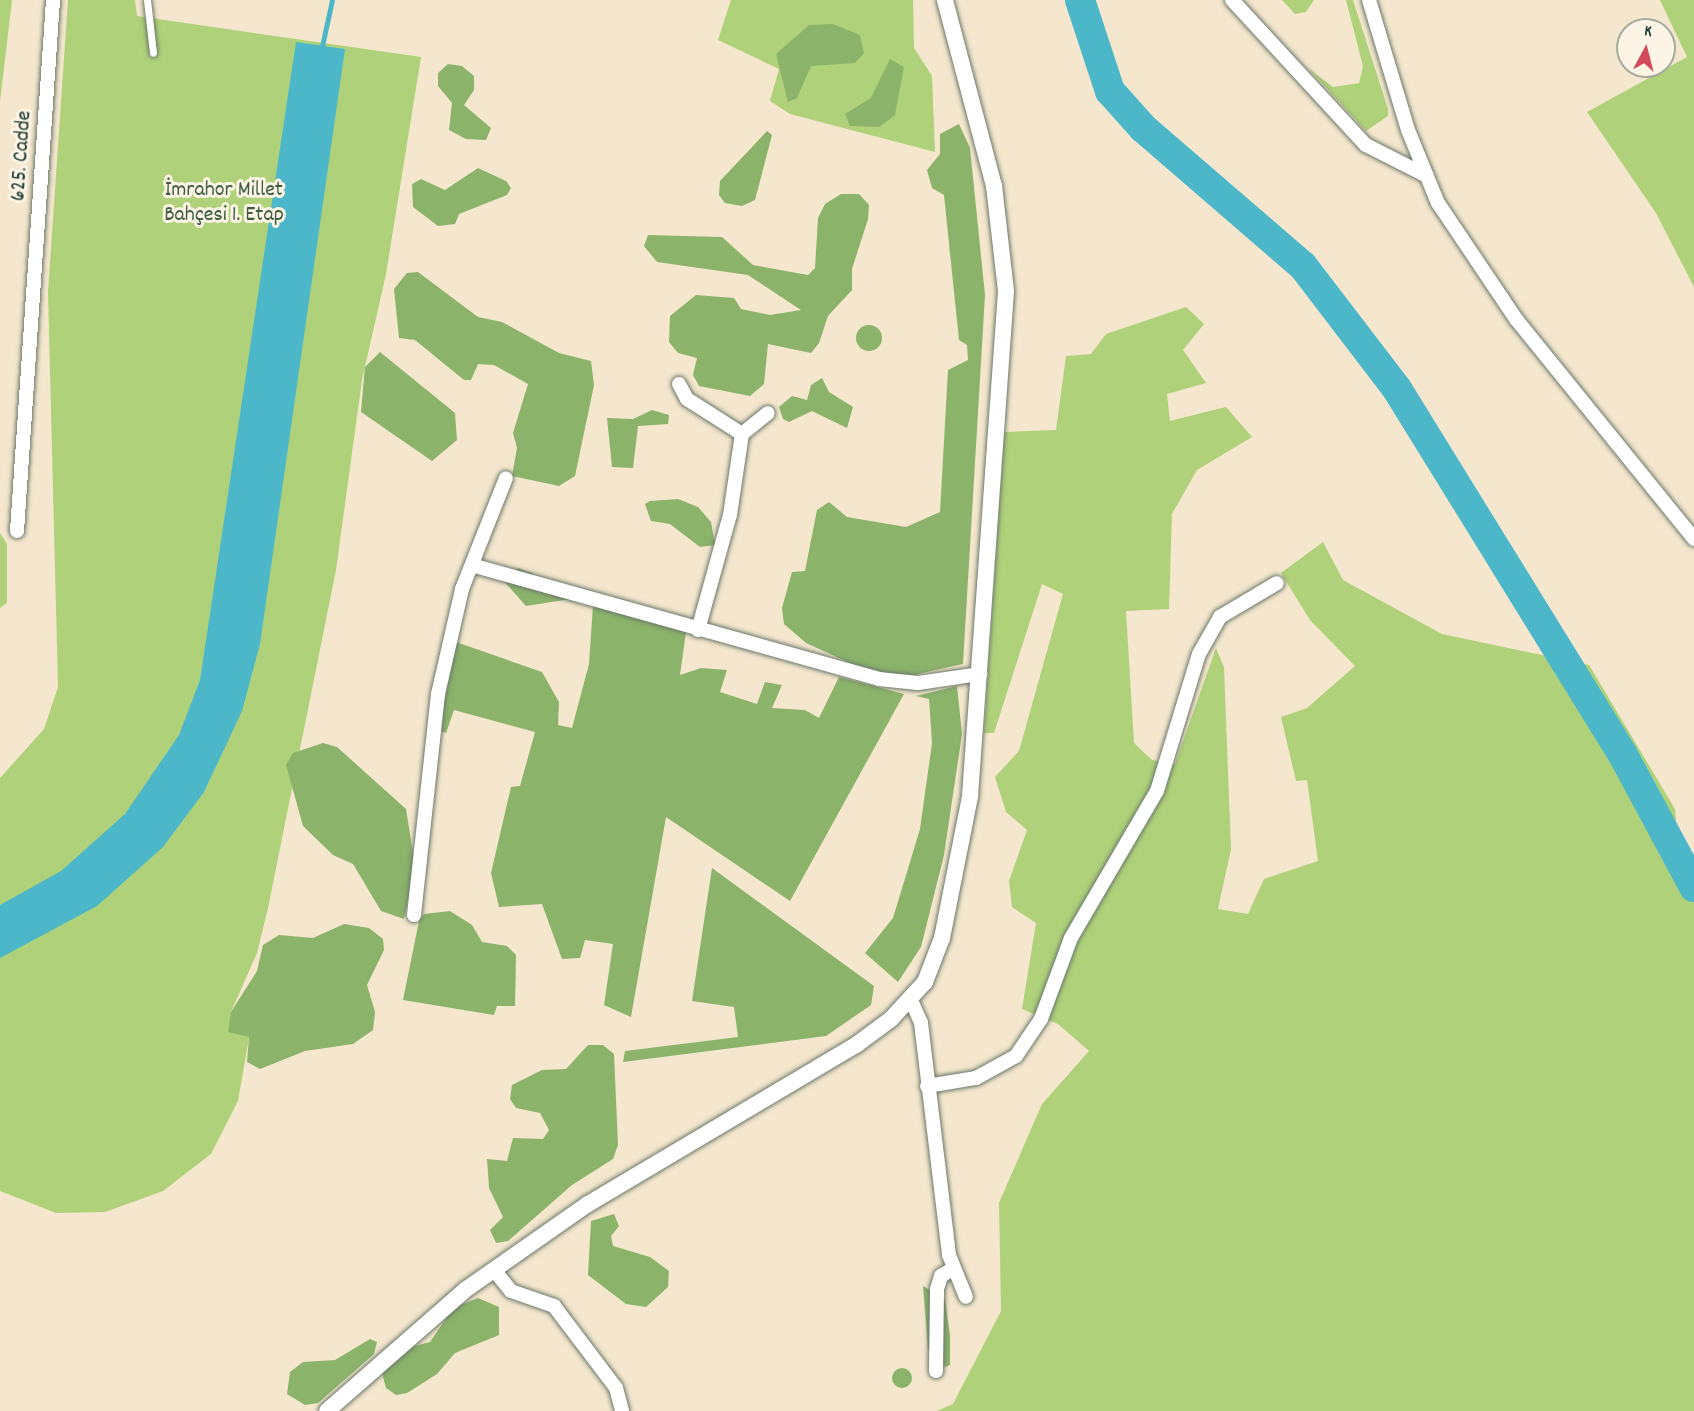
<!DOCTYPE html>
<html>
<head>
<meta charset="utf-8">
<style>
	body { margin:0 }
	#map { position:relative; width:1694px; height:1411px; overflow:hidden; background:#f4e7cd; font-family:Dekko,sans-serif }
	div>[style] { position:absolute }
	.green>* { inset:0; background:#afd17a }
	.forest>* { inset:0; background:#8bb36a }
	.round { border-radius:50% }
	.water>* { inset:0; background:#4db7ca }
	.stream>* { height:5px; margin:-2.5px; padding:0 2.5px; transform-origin:2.5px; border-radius:2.5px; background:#4db7ca }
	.river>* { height:30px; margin:-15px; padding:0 15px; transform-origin:15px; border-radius:15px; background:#4db7ca }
	.roads { filter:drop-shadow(0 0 2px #6a786a) drop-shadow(0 0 2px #6a786a) }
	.service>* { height:7px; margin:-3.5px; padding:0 3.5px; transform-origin:3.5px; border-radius:3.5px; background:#fff }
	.minor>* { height:14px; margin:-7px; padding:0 7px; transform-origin:7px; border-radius:7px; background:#fff }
	.tertiary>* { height:16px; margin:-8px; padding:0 8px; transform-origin:8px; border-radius:8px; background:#fff }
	span { translate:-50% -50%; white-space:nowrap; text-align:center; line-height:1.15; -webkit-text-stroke:6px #fcf5e5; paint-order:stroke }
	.street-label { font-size:22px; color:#1f3d34 }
	.park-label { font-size:22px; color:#3c5b42 }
	.north { position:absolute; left:1616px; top:18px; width:60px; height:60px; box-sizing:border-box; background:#fcf5e5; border:2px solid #a4ab9e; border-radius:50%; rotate:7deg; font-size:16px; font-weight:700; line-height:24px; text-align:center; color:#1f3d34 }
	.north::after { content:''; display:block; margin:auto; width:21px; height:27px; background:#d1495b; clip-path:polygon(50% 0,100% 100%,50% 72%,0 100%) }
</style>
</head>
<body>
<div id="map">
	<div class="green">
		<i style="clip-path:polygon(0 0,12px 0,0 102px)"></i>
		<i style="clip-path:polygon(68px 0,135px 0,137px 16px,421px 57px,386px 274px,362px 380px,336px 570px,268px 908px,257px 953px,231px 1012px,249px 1037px,238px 1101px,211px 1154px,163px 1191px,105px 1212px,56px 1213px,0 1191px,0 778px,44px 729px,58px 687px,48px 292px)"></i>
		<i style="clip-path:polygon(731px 0,913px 0,914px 48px,932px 76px,935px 152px,790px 114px,770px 101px,779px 69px,718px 40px)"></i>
		<i style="clip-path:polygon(1282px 0,1314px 0,1306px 12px,1295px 14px)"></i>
		<i style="clip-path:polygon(1346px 0,1353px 0,1388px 109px,1388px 116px,1366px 131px,1308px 68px,1333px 87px,1359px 83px,1363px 66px)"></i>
		<i style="clip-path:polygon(1660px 0,1694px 0,1694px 287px,1656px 213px,1587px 112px,1687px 57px)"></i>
		<i style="clip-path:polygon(1186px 307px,1204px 324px,1183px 350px,1206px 383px,1167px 394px,1170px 421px,1226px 407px,1252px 437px,1197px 470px,1172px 514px,1169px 609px,1126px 611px,1134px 743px,1152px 760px,1175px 764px,1216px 648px,1224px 667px,1231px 849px,1218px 909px,1248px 914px,1264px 879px,1318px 861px,1307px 780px,1296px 781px,1281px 717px,1307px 708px,1355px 666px,1310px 620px,1281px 573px,1323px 542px,1343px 580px,1442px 634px,1589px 665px,1675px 809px,1677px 832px,1694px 863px,1694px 1411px,937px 1411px,953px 1404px,1001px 1311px,999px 1203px,1042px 1104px,1089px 1051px,1058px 1024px,1022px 1009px,1036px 923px,1012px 907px,1009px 881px,1027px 830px,1006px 812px,995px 777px,1019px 751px,1063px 594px,1042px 584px,994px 733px,984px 733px,1004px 432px,1056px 430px,1066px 356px,1091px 354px,1106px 334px)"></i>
		<i style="clip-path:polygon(0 533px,7px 544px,7px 603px,0 608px)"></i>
	</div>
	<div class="forest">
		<i style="clip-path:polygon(833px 24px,860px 35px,864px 53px,855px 63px,811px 66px,797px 98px,788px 102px,776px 54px,809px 25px)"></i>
		<i style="clip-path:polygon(890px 59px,904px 67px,895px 115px,879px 127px,850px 126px,845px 114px,871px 98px)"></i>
		<i style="clip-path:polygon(448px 64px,462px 66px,474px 76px,474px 90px,464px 105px,491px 128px,486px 140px,466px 139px,449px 130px,452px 103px,438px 86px,438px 73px)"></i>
		<i style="clip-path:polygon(959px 124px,970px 148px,985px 295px,963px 664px,904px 677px,863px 669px,806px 643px,784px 624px,782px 608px,792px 572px,805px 571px,817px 510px,829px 502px,847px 517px,906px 527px,940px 512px,948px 370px,968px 360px,967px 345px,959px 340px,944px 195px,932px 188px,927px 170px,940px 154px,940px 134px)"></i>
		<i style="clip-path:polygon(767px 131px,772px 135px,755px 200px,742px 206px,725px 203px,719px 195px,720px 181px)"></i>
		<i style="clip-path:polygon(478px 168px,506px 181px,511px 188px,507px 195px,459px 214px,455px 224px,438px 226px,413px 207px,412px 184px,421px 179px,445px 190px)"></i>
		<i style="clip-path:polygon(841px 194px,859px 194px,869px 205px,868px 219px,852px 269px,852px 290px,828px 316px,819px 343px,811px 353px,768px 344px,764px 384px,750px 396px,699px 386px,693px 375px,697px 358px,678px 353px,669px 342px,670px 316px,696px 295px,734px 298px,741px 309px,770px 315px,801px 310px,748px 275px,657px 262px,644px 246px,648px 235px,722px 237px,753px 265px,808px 275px,815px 268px,818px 218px,825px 204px)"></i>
		<i style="clip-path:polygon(418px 272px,478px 317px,502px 322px,559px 353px,591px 361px,594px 385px,575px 476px,559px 486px,512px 476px,517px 448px,513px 433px,528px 384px,494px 365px,478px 364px,471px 380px,464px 380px,415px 340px,399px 338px,394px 289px,407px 273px)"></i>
		<i class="round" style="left:856px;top:325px;width:26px;height:26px"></i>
		<i style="clip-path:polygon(380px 352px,455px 413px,457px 440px,432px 461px,361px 412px,365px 367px)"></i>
		<i style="clip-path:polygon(822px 378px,829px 392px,853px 407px,847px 428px,812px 411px,789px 422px,783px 419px,779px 407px,792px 396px,807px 400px,811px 385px)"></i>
		<i style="clip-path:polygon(652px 410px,669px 415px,668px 424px,638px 426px,633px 468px,612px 467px,607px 418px,633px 419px)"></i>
		<i style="clip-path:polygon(678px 499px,698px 507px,711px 522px,715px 545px,700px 547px,670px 524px,651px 521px,645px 504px,650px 501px)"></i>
		<i style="clip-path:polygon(518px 568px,532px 573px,571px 599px,526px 606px,502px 579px)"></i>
		<i style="clip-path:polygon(593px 605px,686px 632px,680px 675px,701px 668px,727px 670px,720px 692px,757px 704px,765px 682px,782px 685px,772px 708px,805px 710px,819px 718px,839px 677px,904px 694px,790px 901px,666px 817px,631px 1017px,604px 1005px,613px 944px,585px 940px,580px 958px,562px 959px,542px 904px,499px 907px,491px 873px,511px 787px,520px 786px,535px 732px,454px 710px,446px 733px,439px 730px,456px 642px,542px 672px,559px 702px,558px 725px,572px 728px,589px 664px)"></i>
		<i style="clip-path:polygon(957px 686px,962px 734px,944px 855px,921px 947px,898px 982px,865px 953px,893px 918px,920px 829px,932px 743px,929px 699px,916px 696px)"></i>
		<i style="clip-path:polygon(323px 743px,337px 747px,406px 809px,415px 866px,404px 919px,381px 911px,353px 864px,333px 855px,303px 826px,286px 765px,293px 753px)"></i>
		<i style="clip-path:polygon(712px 868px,874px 986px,871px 1005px,826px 1036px,623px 1062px,625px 1051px,738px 1037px,734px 1007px,692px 1001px)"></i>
		<i style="clip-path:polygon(450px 911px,472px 925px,482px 942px,507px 946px,516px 955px,515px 1006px,497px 1006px,494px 1015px,403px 1000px,419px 921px,424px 914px)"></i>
		<i style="clip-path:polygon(344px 924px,369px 928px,383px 939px,384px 950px,367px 985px,375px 1012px,373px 1030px,353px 1044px,305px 1051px,260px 1069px,247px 1062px,249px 1037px,228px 1032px,231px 1012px,257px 971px,263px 945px,279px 935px,313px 938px)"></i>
		<i style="clip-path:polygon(588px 1045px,603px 1045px,614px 1054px,618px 1145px,613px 1159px,572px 1185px,508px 1241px,496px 1243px,490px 1230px,503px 1217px,489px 1188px,487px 1159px,507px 1161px,513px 1138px,543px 1139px,549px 1130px,540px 1113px,516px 1108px,510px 1099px,512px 1085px,542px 1070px,566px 1069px)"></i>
		<i style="clip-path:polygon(614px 1214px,619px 1226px,611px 1236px,613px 1246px,650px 1257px,669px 1271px,668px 1287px,646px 1307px,626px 1304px,588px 1275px,591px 1221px)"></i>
		<i style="clip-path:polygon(923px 1286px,945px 1299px,950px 1335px,950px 1365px,945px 1367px,928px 1349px)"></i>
		<i style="clip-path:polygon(478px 1298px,499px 1307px,499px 1335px,455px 1353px,437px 1374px,407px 1393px,396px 1395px,386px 1388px,381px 1369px,407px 1348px,430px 1342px,453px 1308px)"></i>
		<i style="clip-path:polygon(370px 1339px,377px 1342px,374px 1354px,318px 1403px,305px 1405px,287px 1394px,290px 1372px,303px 1362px,335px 1360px)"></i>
		<i class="round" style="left:892px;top:1368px;width:20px;height:20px"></i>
	</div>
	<div class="water">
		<i style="clip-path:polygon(296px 42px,345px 49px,260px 644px,242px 711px,204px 792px,163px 847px,97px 906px,0 958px,0 905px,61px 871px,125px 814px,179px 735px,200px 680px)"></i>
	</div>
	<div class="stream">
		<i style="left:322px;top:46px;width:47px;rotate:-77.7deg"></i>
	</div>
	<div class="river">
		<i style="left:1080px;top:0;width:96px;rotate:71.8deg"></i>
		<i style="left:1110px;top:91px;width:50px;rotate:48.3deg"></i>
		<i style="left:1143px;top:128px;width:211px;rotate:40.8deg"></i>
		<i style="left:1303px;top:266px;width:155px;rotate:52.6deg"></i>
		<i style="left:1397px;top:389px;width:430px;rotate:58.3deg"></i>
		<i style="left:1623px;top:755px;width:150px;rotate:61.7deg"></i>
	</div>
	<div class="roads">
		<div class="service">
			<i style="left:147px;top:0;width:53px;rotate:83.5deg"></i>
		</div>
		<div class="minor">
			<i style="left:1232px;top:0;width:197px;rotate:47.3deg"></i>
			<i style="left:1366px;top:145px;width:68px;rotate:26.9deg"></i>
			<i style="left:1369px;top:0;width:136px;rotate:73.3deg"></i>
			<i style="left:1408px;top:130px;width:79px;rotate:67.7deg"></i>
			<i style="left:1438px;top:203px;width:140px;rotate:56.1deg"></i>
			<i style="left:1516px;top:319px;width:283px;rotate:51deg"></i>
			<i style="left:679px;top:384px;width:17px;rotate:62deg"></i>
			<i style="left:687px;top:399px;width:65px;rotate:32.5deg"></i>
			<i style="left:742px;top:434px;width:33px;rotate:-39deg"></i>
			<i style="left:17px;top:531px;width:532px;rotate:-86.12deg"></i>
			<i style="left:475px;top:566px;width:420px;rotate:15.6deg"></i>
			<i style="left:879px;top:679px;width:39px;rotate:6deg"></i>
			<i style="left:918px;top:683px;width:63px;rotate:-8.3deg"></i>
			<i style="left:698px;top:630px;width:119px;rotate:-74.5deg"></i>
			<i style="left:730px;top:515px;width:82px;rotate:-81.6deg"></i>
			<i style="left:414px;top:915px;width:222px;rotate:-83.8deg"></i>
			<i style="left:438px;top:694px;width:108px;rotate:-77.1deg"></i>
			<i style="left:462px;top:589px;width:119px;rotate:-68.4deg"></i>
			<i style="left:910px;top:998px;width:27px;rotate:66deg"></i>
			<i style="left:921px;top:1023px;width:234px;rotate:83.1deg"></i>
			<i style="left:949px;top:1255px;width:45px;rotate:68deg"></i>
			<i style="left:927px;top:1086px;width:50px;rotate:-9.3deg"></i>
			<i style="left:976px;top:1078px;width:46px;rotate:-28.8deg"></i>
			<i style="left:1016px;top:1056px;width:45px;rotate:-56deg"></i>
			<i style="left:1041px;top:1019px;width:86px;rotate:-69.7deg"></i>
			<i style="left:1071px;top:938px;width:170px;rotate:-59.7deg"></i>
			<i style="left:1157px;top:791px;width:143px;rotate:-73deg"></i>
			<i style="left:1199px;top:654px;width:43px;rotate:-60.4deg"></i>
			<i style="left:1220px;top:617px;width:66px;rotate:-30.8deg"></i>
			<i style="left:494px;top:1270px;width:27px;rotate:51deg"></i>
			<i style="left:511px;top:1291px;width:46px;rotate:19.2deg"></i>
			<i style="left:554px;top:1306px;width:103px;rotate:52.9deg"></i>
			<i style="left:616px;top:1388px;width:24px;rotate:75deg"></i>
			<i style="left:936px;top:1371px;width:82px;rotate:-89.3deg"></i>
			<i style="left:937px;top:1289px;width:14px;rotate:-73deg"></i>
			<i style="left:941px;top:1276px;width:13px;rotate:-32deg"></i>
		</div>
		<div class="tertiary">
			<i style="left:327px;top:1411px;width:184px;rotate:-41.2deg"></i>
			<i style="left:465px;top:1290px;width:150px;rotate:-35deg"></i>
			<i style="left:588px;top:1204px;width:312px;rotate:-30.7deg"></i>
			<i style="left:856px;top:1045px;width:44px;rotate:-36.6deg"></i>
			<i style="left:891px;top:1019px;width:50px;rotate:-47.4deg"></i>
			<i style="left:925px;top:982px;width:47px;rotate:-68.9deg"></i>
			<i style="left:942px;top:938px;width:145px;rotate:-78.8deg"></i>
			<i style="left:970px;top:796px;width:506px;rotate:-85.92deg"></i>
			<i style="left:1006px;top:291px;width:106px;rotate:-96.5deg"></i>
			<i style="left:994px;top:186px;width:192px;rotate:-104.8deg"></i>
		</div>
	</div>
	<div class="street-label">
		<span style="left:22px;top:156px;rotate:-86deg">625. Cadde</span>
	</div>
	<div class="park-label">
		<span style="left:224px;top:203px">İmrahor Millet<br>Bahçesi 1. Etap</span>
	</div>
	<div class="north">K</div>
</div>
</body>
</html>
